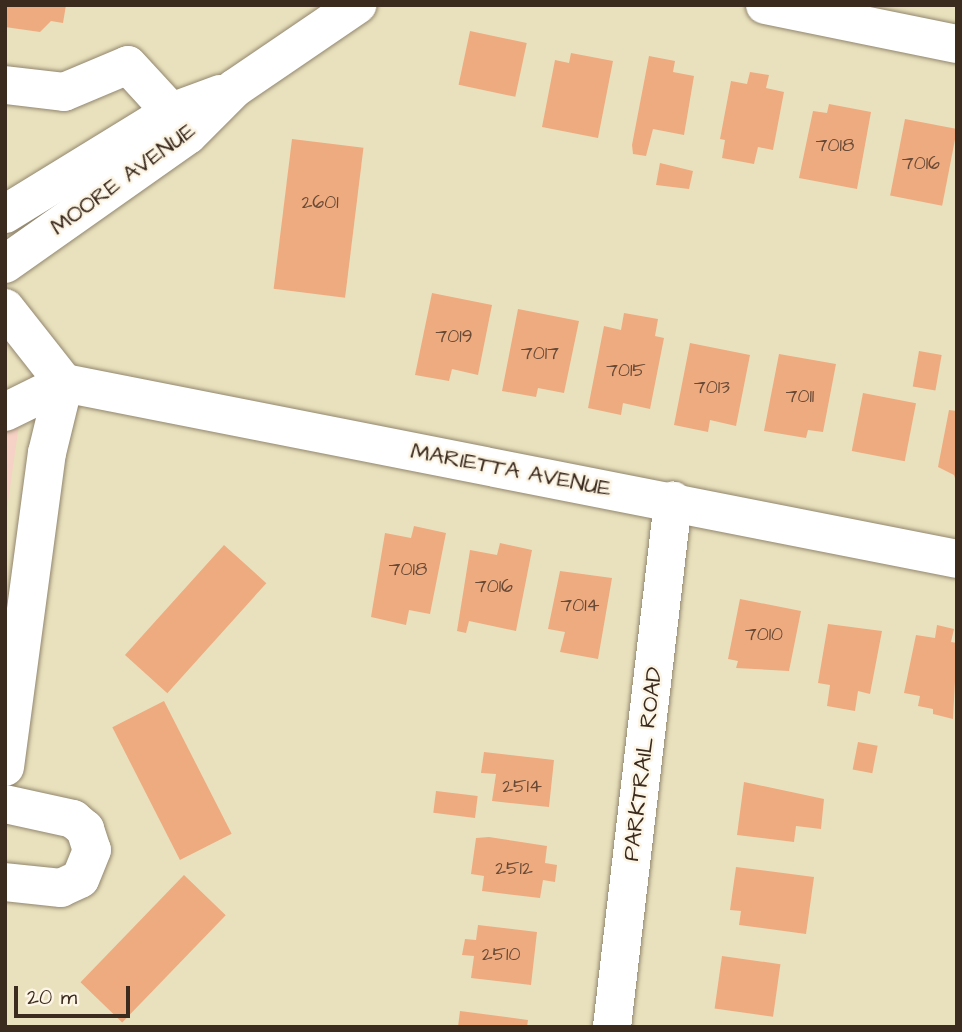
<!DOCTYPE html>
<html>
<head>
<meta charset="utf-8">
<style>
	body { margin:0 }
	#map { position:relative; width:962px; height:1032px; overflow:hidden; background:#e9e1bd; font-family:"Architects Daughter",sans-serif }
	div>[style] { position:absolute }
	.built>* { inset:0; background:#f6d1c5 }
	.building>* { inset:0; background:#eeab80; transform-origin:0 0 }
	.roads { filter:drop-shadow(0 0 2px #92866e) drop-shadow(0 0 2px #92866e) }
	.minor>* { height:38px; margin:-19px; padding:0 19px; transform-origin:19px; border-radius:19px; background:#fff }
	span { translate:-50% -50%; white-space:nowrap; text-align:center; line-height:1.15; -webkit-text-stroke:5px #fcf5e5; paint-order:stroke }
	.number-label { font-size:19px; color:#684a36 }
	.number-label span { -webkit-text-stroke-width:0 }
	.street-label { font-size:23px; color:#3b2a1e }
	.frame { position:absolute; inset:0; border:7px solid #3b2a1e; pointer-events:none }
	.scale { position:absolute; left:14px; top:986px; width:116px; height:32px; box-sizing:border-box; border:4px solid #3b2a1e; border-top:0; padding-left:9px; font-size:21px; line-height:24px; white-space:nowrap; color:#3b2a1e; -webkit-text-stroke:5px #fcf5e5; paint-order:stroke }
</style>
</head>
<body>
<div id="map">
	<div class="built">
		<i style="clip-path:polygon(5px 401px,20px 417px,5px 523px)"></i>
	</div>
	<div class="building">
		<i style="clip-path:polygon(5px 5px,66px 5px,63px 23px,51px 21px,40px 32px,5px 27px)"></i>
		<i style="left:470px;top:31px;width:58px;height:55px;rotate:12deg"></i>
		<i style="clip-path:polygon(571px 53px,613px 61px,598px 138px,542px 127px,555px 60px,569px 63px)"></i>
		<i style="clip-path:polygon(649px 56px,675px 61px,673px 72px,694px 76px,684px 135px,653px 129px,646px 156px,633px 154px,632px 145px)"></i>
		<i style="clip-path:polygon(750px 72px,769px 75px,766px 88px,784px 92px,773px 150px,758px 147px,754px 164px,722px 158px,725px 140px,720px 139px,731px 81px,747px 84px)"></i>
		<i style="clip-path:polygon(829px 104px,871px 112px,857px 189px,799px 178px,813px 111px,827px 113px)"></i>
		<i style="left:905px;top:119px;width:53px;height:78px;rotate:11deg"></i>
		<i style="left:292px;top:139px;width:72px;height:151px;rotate:7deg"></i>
		<i style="clip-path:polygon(660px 163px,693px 171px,689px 189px,656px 185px)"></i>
		<i style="clip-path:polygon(432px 293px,492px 305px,478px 375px,452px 369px,449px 381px,415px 375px)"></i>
		<i style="clip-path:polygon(518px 309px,579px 321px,564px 393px,538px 388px,536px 397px,502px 391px)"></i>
		<i style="clip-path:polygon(624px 313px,658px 319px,655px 336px,664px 338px,650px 409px,623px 403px,621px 415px,588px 408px,604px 326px,621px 330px)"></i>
		<i style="clip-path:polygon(690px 343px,750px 355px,736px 426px,710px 420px,708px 432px,674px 425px)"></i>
		<i style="left:919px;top:351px;width:23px;height:36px;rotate:10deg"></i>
		<i style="clip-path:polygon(779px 354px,836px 364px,823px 432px,808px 430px,806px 438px,764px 431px)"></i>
		<i style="left:863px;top:393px;width:54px;height:59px;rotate:11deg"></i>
		<i style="clip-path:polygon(949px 410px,957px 411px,957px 484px,954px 475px,938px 467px)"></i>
		<i style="clip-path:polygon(414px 526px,446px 533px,430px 614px,409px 610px,406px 625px,371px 617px,385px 533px,411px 538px)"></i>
		<i style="clip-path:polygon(500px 543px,532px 550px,516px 631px,469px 621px,466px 633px,457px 631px,470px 550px,497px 555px)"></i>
		<i style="left:224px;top:545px;width:57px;height:148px;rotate:42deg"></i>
		<i style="clip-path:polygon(560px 571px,612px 578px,598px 659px,560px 652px,565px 632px,548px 629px)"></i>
		<i style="clip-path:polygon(740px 599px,801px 611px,789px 671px,736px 668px,738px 661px,728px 659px)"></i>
		<i style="clip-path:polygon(828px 624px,882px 631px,870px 694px,858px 691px,855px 711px,827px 706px,830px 685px,818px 683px)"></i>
		<i style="clip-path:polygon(937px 625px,954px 629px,951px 642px,957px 643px,953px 719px,933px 714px,933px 709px,918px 706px,920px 696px,904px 693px,916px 635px,935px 638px)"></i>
		<i style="left:164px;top:701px;width:149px;height:58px;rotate:63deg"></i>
		<i style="left:858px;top:742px;width:20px;height:28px;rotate:11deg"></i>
		<i style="clip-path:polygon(484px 752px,554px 760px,549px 807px,492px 801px,496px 774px,481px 773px)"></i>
		<i style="clip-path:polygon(744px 782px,824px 799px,821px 829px,796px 826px,794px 842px,737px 835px)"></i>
		<i style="left:436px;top:791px;width:42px;height:22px;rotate:7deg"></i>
		<i style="clip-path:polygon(489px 837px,547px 846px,545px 863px,557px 865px,555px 882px,543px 880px,540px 898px,482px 891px,484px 876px,471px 874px,476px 838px)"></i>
		<i style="clip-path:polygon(736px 867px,814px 877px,806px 934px,739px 925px,741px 911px,730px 910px)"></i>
		<i style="left:184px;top:875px;width:58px;height:149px;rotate:44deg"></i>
		<i style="clip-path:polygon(478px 925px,537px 932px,531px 985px,471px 978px,474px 956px,462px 955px,465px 939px,476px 940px)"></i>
		<i style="left:722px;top:956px;width:59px;height:53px;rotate:8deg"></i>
		<i style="clip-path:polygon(460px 1011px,528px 1020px,527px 1027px,458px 1027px)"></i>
	</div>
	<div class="roads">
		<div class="minor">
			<i style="left:765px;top:5px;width:196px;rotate:11.5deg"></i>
			<i style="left:5px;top:85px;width:59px;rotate:6.8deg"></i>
			<i style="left:64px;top:92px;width:69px;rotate:-22.9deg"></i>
			<i style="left:128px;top:65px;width:64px;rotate:47.5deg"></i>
			<i style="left:5px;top:214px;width:195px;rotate:-31.6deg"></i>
			<i style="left:171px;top:112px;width:52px;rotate:-20.2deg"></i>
			<i style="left:5px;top:264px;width:224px;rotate:-35.2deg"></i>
			<i style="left:188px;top:135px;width:66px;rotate:-45deg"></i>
			<i style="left:235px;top:88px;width:148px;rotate:-34.2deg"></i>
			<i style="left:5px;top:308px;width:95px;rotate:51.8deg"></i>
			<i style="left:64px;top:383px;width:910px;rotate:11.15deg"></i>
			<i style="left:5px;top:412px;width:66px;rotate:-26.2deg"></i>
			<i style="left:5px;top:767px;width:317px;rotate:-82.4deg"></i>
			<i style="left:47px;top:453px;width:72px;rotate:-76.3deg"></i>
			<i style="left:5px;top:804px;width:70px;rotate:12.4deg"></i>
			<i style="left:73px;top:819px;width:16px;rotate:40deg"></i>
			<i style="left:85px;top:829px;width:22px;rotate:72deg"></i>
			<i style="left:92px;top:850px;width:31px;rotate:112deg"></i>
			<i style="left:80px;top:879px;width:21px;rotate:155deg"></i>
			<i style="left:61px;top:888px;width:56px;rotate:-173.9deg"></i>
			<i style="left:612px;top:1027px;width:530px;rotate:-83.38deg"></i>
		</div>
	</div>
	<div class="number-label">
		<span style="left:835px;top:146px">7018</span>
		<span style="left:921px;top:164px">7016</span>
		<span style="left:320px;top:203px">2601</span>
		<span style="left:454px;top:337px">7019</span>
		<span style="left:540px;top:354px">7017</span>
		<span style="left:626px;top:371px">7015</span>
		<span style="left:712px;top:388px">7013</span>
		<span style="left:800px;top:397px">7011</span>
		<span style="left:408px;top:570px">7018</span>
		<span style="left:494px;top:587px">7016</span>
		<span style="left:580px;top:606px">7014</span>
		<span style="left:764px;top:635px">7010</span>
		<span style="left:522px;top:787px">2514</span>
		<span style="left:514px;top:869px">2512</span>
		<span style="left:501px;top:955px">2510</span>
	</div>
	<div class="street-label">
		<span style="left:123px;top:179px;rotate:-36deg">MOORE AVENUE</span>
		<span style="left:511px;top:470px;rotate:11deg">MARIETTA AVENUE</span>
		<span style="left:643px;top:764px;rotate:-83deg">PARKTRAIL ROAD</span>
	</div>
	<div class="frame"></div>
	<div class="scale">20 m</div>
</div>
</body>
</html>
